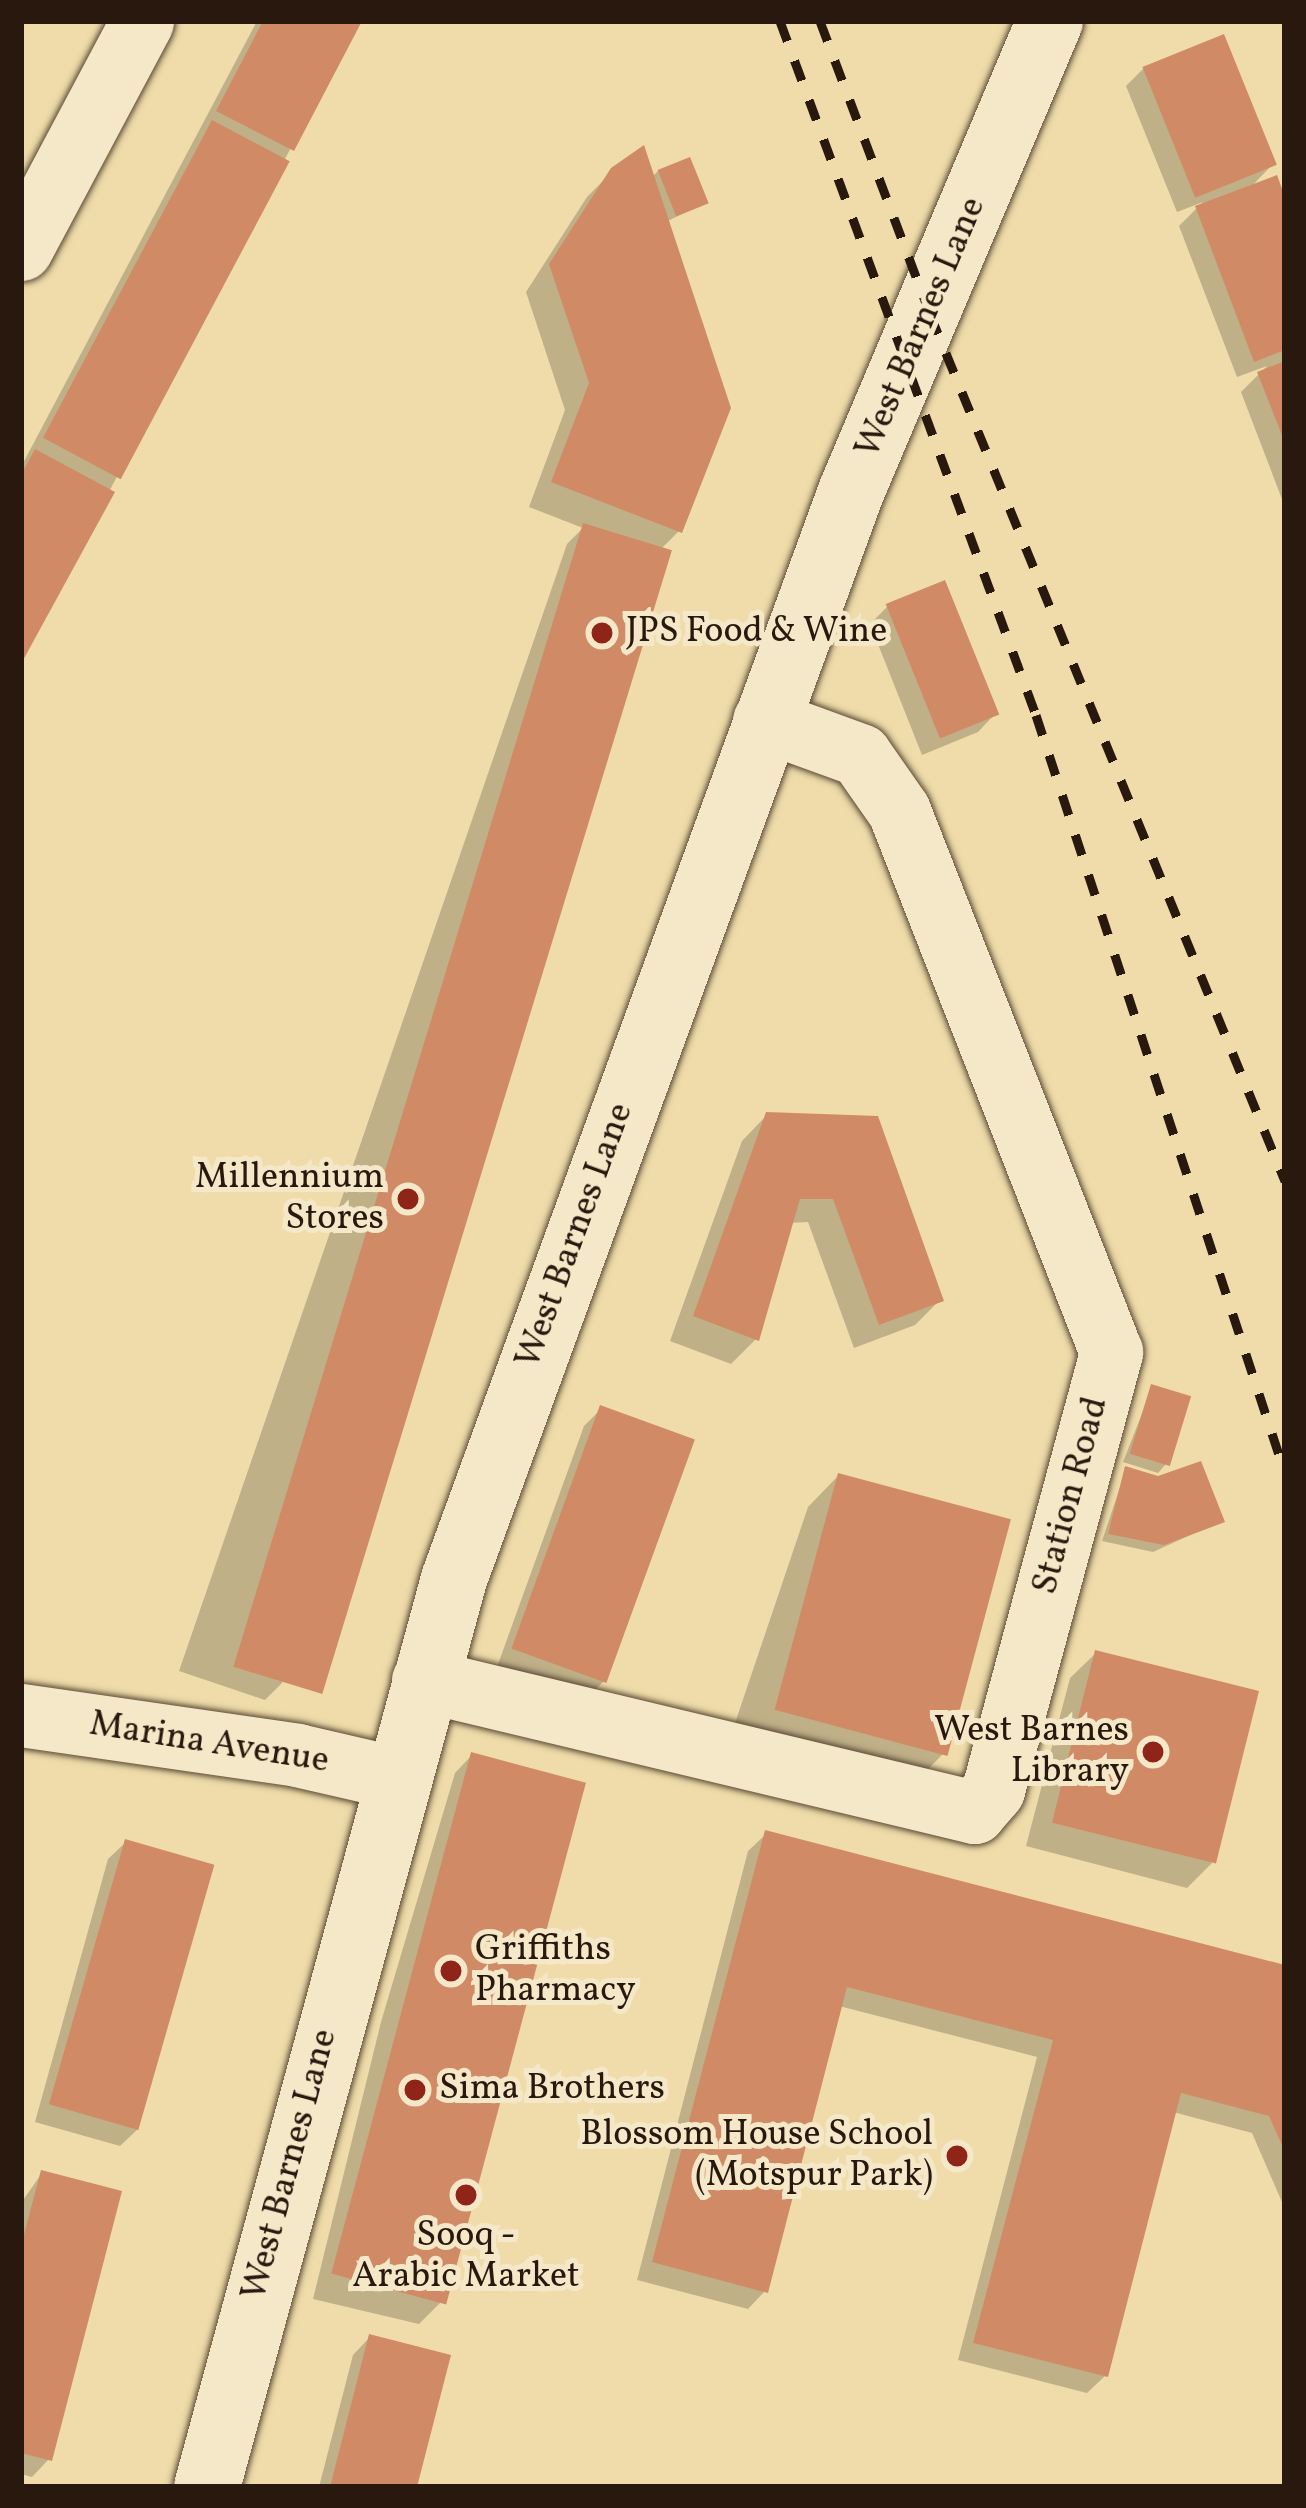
<!DOCTYPE html>
<html>
<head>
<meta charset="utf-8">
<style>
	body { margin:0 }
	#map { position:relative; width:1306px; height:2508px; overflow:hidden; background:#efdcaa; font-family:Vollkorn,serif }
	div>[style] { position:absolute }
	.shadow>* { inset:0; background:#0003 }
	.building>* { inset:0; background:#d08b66; transform-origin:0 0 }
	.roads { filter:drop-shadow(0 0 3px #5a4934) drop-shadow(0 0 3px #5a4934) }
	.street>* { height:63px; margin:-31.5px; padding:0 31.5px; transform-origin:31.5px; border-radius:31.5px; background:#f5e8c8 }
	.secondary>* { height:66px; margin:-33px; padding:0 33px; transform-origin:33px; border-radius:33px; background:#f5e8c8 }
	.rail>* { height:9px; margin-top:-4.5px; transform-origin:0; background:repeating-linear-gradient(90deg,#28180d 0 21px,transparent 0 42px) }
	.dots>* { width:33px; height:33px; translate:-50% -50%; box-sizing:border-box; border:6px solid #f5e8c8; border-radius:50% }
	span { translate:-50% -50%; white-space:nowrap; text-align:center; line-height:1.15; -webkit-text-stroke:10px #f5e8c8; paint-order:stroke }
	.street-label { font-size:36px; color:#28180d }
	.poi-label { font-size:36px; color:#28180d }
	.left { translate:0 -50%; text-align:left }
	.right { translate:-100% -50%; text-align:right }
	.frame { position:absolute; inset:0; border:24px solid #28180d; pointer-events:none }
</style>
</head>
<body>
<div id="map">
	<div class="shadow">
		<i style="clip-path:polygon(257px 21px,358px 21px,21px 658px,21px 467px)"></i>
		<i style="clip-path:polygon(1144px 68px,1273px 164px,1248px 190px,1285px 205px,1285px 507px,1241px 392px,1267px 366px,1237px 377px,1179px 226px,1203px 202px,1177px 212px,1126px 86px)"></i>
		<i style="clip-path:polygon(613px 171px,651px 178px,658px 171px,705px 202px,666px 222px,679px 531px,661px 549px,282px 1683px,265px 1700px,179px 1671px,567px 544px,583px 528px,529px 507px,565px 410px,526px 292px,587px 197px)"></i>
		<i style="clip-path:polygon(887px 607px,995px 714px,978px 732px,922px 755px,870px 624px)"></i>
		<i style="clip-path:polygon(767px 1115px,940px 1300px,915px 1325px,854px 1348px,808px 1222px,790px 1223px,756px 1339px,731px 1364px,670px 1341px,742px 1141px)"></i>
		<i style="clip-path:polygon(1152px 1388px,1166px 1464px,1158px 1473px,1123px 1462px)"></i>
		<i style="clip-path:polygon(601px 1409px,604px 1681px,587px 1698px,497px 1667px,584px 1426px)"></i>
		<i style="clip-path:polygon(1126px 1469px,1153px 1478px,1221px 1521px,1153px 1552px,1102px 1541px)"></i>
		<i style="clip-path:polygon(838px 1476px,943px 1754px,913px 1784px,731px 1735px,808px 1507px)"></i>
		<i style="clip-path:polygon(1096px 1653px,1212px 1863px,1187px 1888px,1026px 1846px,1070px 1678px)"></i>
		<i style="clip-path:polygon(472px 1755px,444px 2299px,419px 2324px,313px 2299px,381px 2022px,455px 1773px)"></i>
		<i style="clip-path:polygon(766px 1834px,1285px 1968px,1285px 2209px,1252px 2133px,1173px 2112px,1105px 2376px,1087px 2393px,958px 2360px,1037px 2057px,839px 2006px,765px 2291px,748px 2309px,637px 2280px,748px 1851px)"></i>
		<i style="clip-path:polygon(126px 1842px,138px 2129px,120px 2146px,35px 2122px,108px 1859px)"></i>
		<i style="clip-path:polygon(42px 2173px,49px 2459px,32px 2477px,21px 2474px,21px 2203px)"></i>
		<i style="clip-path:polygon(370px 2337px,414px 2487px,319px 2487px,353px 2355px)"></i>
	</div>
	<div class="building">
		<i style="clip-path:polygon(263px 21px,362px 21px,294px 151px,216px 111px)"></i>
		<i style="left:1224px;top:34px;width:141px;height:88px;rotate:68deg"></i>
		<i style="left:212px;top:120px;width:88px;height:360px;rotate:28deg"></i>
		<i style="clip-path:polygon(644px 145px,731px 408px,682px 533px,551px 482px,589px 383px,549px 264px,611px 168px)"></i>
		<i style="left:690px;top:157px;width:50px;height:35px;rotate:68deg"></i>
		<i style="clip-path:polygon(1277px 175px,1285px 197px,1285px 350px,1254px 362px,1195px 206px)"></i>
		<i style="clip-path:polygon(1285px 361px,1285px 443px,1257px 372px)"></i>
		<i style="clip-path:polygon(35px 449px,115px 492px,21px 664px,21px 475px)"></i>
		<i style="left:583px;top:523px;width:93px;height:1196px;rotate:17deg"></i>
		<i style="left:945px;top:580px;width:145px;height:64px;rotate:68deg"></i>
		<i style="clip-path:polygon(766px 1112px,878px 1116px,944px 1301px,879px 1325px,833px 1199px,800px 1199px,759px 1341px,693px 1316px)"></i>
		<i style="left:1151px;top:1384px;width:42px;height:73px;rotate:17deg"></i>
		<i style="left:600px;top:1405px;width:101px;height:259px;rotate:20deg"></i>
		<i style="clip-path:polygon(1201px 1461px,1225px 1522px,1164px 1545px,1108px 1534px,1125px 1466px,1158px 1476px)"></i>
		<i style="left:838px;top:1473px;width:179px;height:245px;rotate:15deg"></i>
		<i style="left:1095px;top:1650px;width:169px;height:178px;rotate:14deg"></i>
		<i style="left:471px;top:1752px;width:119px;height:540px;rotate:15deg"></i>
		<i style="clip-path:polygon(765px 1830px,1285px 1965px,1285px 2152px,1269px 2116px,1181px 2093px,1108px 2377px,973px 2343px,1053px 2040px,847px 1987px,768px 2293px,652px 2262px)"></i>
		<i style="left:125px;top:1839px;width:93px;height:276px;rotate:16deg"></i>
		<i style="clip-path:polygon(41px 2170px,122px 2191px,52px 2461px,21px 2453px,21px 2246px)"></i>
		<i style="clip-path:polygon(369px 2334px,451px 2355px,417px 2487px,330px 2487px)"></i>
	</div>
	<div class="roads">
		<div class="street">
			<i style="left:21px;top:249px;width:258px;rotate:-62deg"></i>
			<i style="left:423px;top:1680px;width:567px;rotate:13.47deg"></i>
			<i style="left:974px;top:1812px;width:29px;rotate:-49deg"></i>
			<i style="left:993px;top:1790px;width:454px;rotate:-74.9deg"></i>
			<i style="left:1111px;top:1352px;width:581px;rotate:-111.4deg"></i>
			<i style="left:899px;top:811px;width:68px;rotate:-124.9deg"></i>
			<i style="left:860px;top:755px;width:102px;rotate:-160deg"></i>
			<i style="left:21px;top:1715px;width:279px;rotate:8.2deg"></i>
			<i style="left:297px;top:1755px;width:103px;rotate:13deg"></i>
		</div>
		<div class="secondary">
			<i style="left:207px;top:2487px;width:941px;rotate:-74.78deg"></i>
			<i style="left:454px;top:1579px;width:1157px;rotate:-69.94deg"></i>
			<i style="left:851px;top:492px;width:511px;rotate:-67.1deg"></i>
		</div>
	</div>
	<div class="rail">
		<i style="left:780px;top:21px;width:740px;rotate:69.75deg"></i>
		<i style="left:1036px;top:715px;width:798px;rotate:71.81deg"></i>
		<i style="left:820px;top:21px;width:313px;rotate:69.4deg"></i>
		<i style="left:930px;top:314px;width:937px;rotate:67.73deg"></i>
	</div>
	<div class="dots">
		<i style="left:602px;top:633px;background:#8f2418"></i>
		<i style="left:408px;top:1199px;background:#8f2418"></i>
		<i style="left:1153px;top:1752px;background:#8f2418"></i>
		<i style="left:451px;top:1971px;background:#8f2418"></i>
		<i style="left:415px;top:2090px;background:#8f2418"></i>
		<i style="left:957px;top:2156px;background:#8f2418"></i>
		<i style="left:466px;top:2195px;background:#8f2418"></i>
	</div>
	<div class="street-label">
		<span style="left:922px;top:328px;rotate:-67deg">West Barnes Lane</span>
		<span style="left:576px;top:1236px;rotate:-70deg">West Barnes Lane</span>
		<span style="left:1072px;top:1496px;rotate:-75deg">Station Road</span>
		<span style="left:209px;top:1744px;rotate:9deg">Marina Avenue</span>
		<span style="left:291px;top:2165px;rotate:-75deg">West Barnes Lane</span>
	</div>
	<div class="poi-label">
		<span class="left" style="left:626px;top:633px">JPS Food &amp; Wine</span>
		<span class="right" style="left:384px;top:1199px">Millennium<br>Stores</span>
		<span class="right" style="left:1129px;top:1752px">West Barnes<br>Library</span>
		<span class="left" style="left:475px;top:1971px">Griffiths<br>Pharmacy</span>
		<span class="left" style="left:439px;top:2090px">Sima Brothers</span>
		<span class="right" style="left:933px;top:2156px">Blossom House School<br>(Motspur Park)</span>
		<span style="left:466px;top:2257px">Sooq -<br>Arabic Market</span>
	</div>
	<div class="frame"></div>
</div>
</body>
</html>
